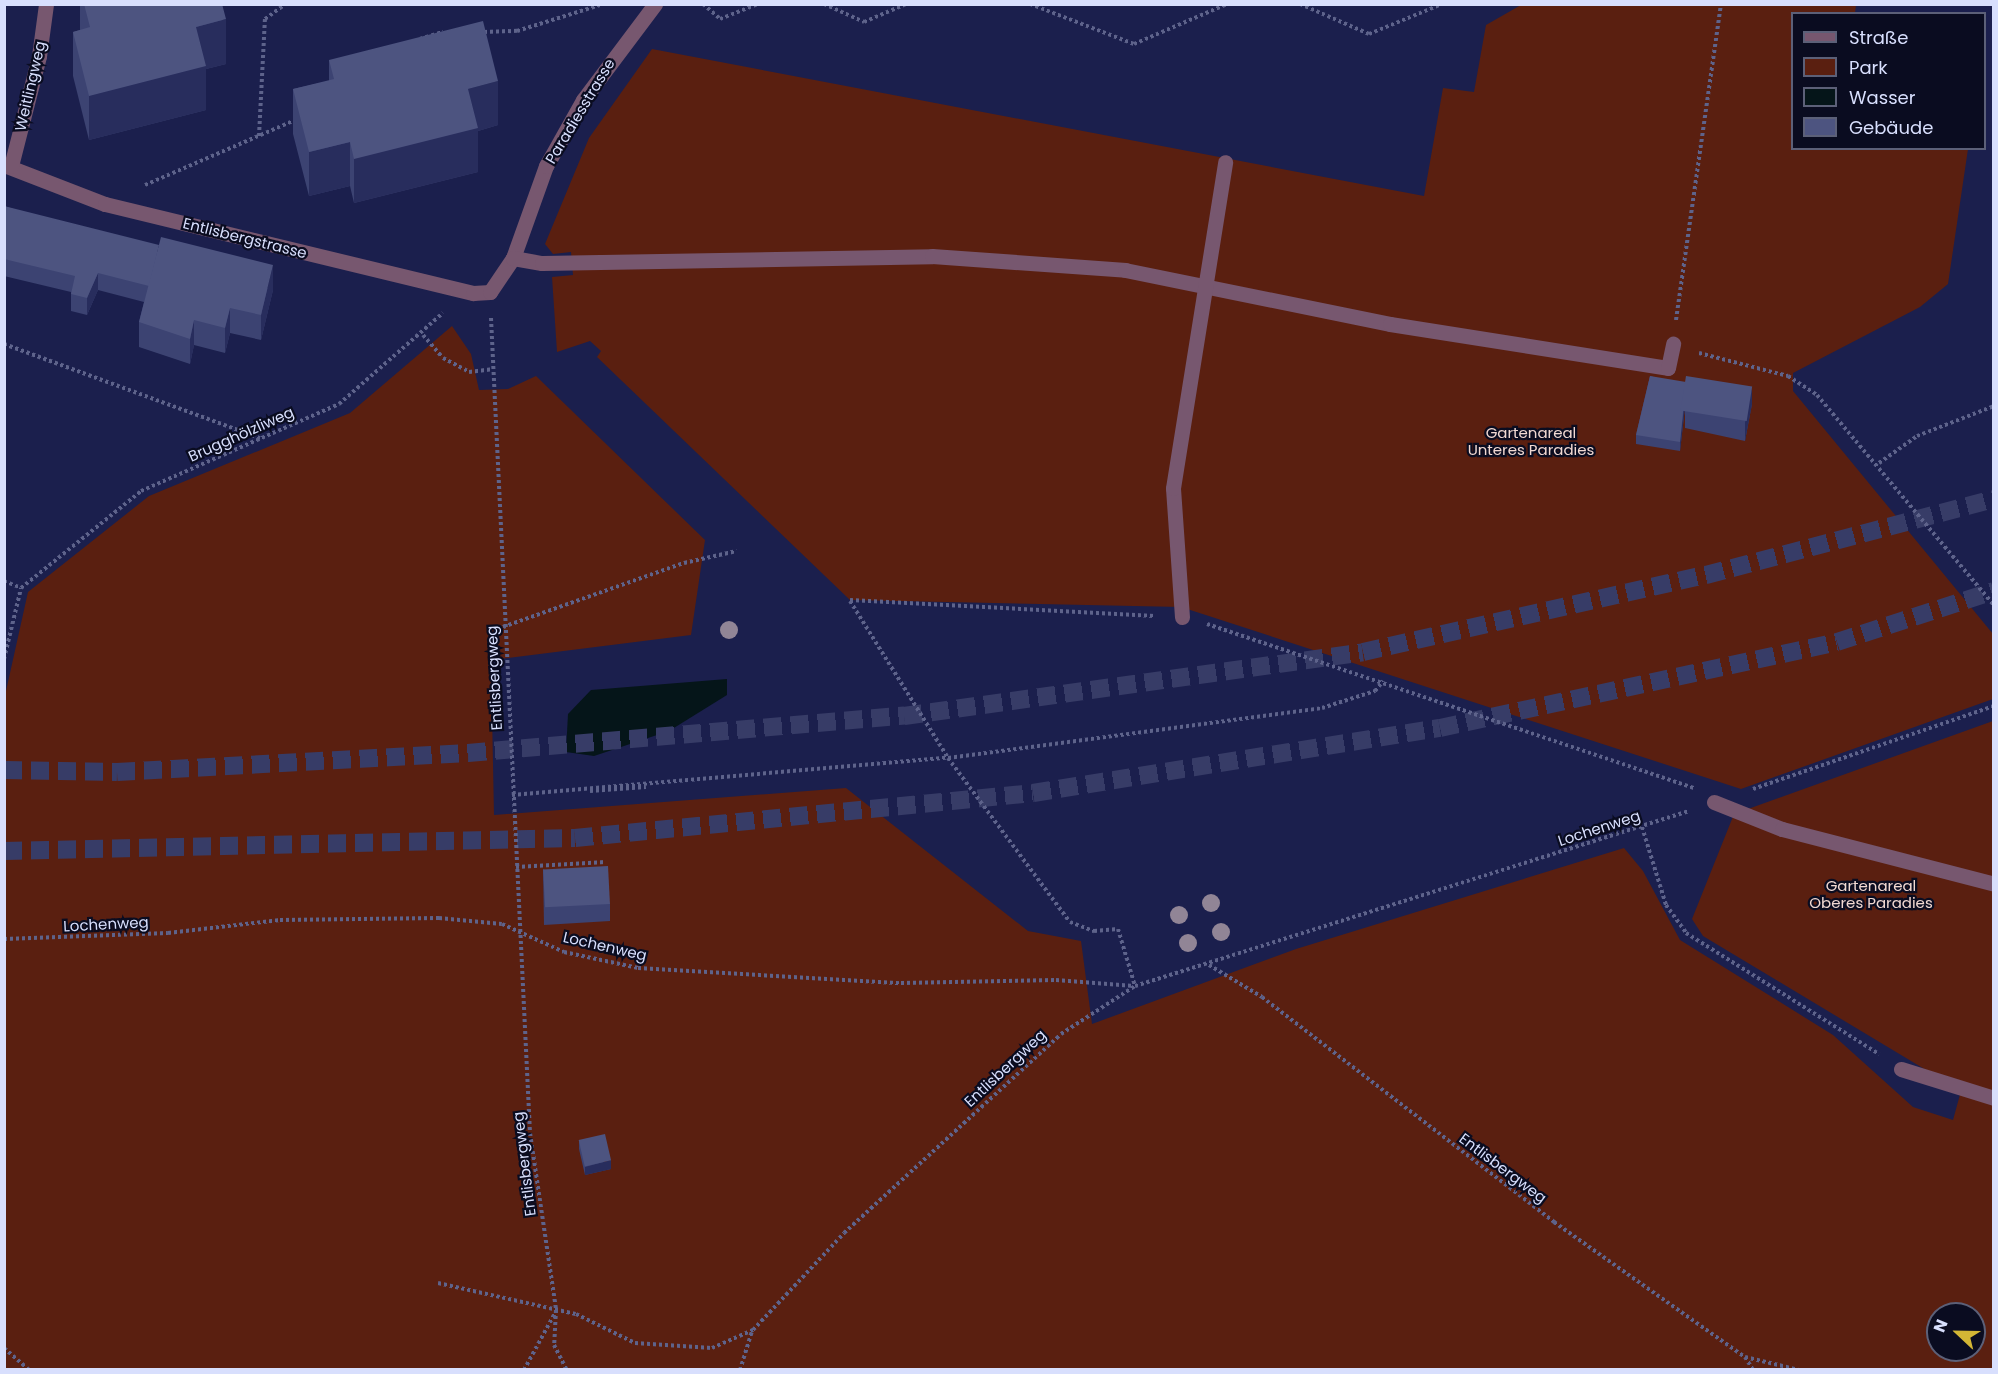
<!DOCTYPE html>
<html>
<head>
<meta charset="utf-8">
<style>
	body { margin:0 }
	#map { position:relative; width:1998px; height:1374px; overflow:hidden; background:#1b1f4d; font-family:Poppins,sans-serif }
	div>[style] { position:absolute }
	.green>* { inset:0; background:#5a1f10 }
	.water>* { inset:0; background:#051519 }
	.highway-tunnel>* { height:18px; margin-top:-9px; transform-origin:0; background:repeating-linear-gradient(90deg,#373c67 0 18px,transparent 0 27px) }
	.path>* { height:4px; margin-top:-2px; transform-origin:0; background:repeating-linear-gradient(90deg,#5e638b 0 3px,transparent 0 6px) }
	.minor>* { height:15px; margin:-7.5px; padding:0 7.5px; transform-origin:7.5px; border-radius:7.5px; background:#77576f }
	.trees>* { width:18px; height:18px; margin:-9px; border-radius:50%; background:#918596 }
	.wall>* { inset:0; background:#3c4372 }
	.shaded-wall>* { inset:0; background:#282d5d }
	.building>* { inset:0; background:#4d5480; transform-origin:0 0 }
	span { translate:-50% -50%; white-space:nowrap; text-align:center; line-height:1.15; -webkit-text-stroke:4.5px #0a0c20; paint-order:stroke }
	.street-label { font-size:15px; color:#d8dffd }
	.park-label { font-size:15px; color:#f2d9d2 }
	.frame { position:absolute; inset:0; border:6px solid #d8dffd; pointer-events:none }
	.legend { position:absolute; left:1791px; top:12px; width:195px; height:138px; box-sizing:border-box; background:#0a0c20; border:2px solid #5c6078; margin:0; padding:8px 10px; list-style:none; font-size:18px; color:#d8dffd }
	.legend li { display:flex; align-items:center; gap:12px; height:30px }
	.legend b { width:30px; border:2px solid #5c6078 }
	.north { position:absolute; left:1926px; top:1302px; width:60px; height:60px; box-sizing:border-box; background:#0a0c20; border:2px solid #5c6078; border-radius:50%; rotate:292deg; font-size:16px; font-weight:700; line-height:24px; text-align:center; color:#d8dffd }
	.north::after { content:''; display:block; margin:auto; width:21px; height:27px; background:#d3b635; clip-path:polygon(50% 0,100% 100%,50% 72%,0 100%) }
</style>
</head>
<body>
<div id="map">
	<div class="green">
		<i style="clip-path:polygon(1521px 5px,1856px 5px,1855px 13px,1792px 14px,1792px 148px,1968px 149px,1948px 284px,1920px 307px,1793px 373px,1793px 391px,1993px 634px,1993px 699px,1741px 789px,1181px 607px,850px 600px,597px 357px,601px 351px,590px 341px,557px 352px,552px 277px,573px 275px,571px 252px,553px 254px,545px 244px,589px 138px,652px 49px,1424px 196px,1443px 88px,1474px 92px,1486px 25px)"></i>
		<i style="clip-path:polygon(evenodd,452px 326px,471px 354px,479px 390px,508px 389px,536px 376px,705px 540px,691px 635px,491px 660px,494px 815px,846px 788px,1028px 931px,1081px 941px,1092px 1024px,1296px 949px,1624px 848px,1643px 871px,1680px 940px,1833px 1035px,1913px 1107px,1953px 1120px,1961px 1091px,1703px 936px,1692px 919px,1734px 814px,1993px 721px,1993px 1369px,5px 1370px,4px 700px,28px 592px,149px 496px,350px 413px,452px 326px,1938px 1314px,1974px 1314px,1974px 1350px,1938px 1350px,1938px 1314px)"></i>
	</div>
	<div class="water">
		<i style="clip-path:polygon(727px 679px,727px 695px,669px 731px,594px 756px,566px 752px,568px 714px,591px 690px)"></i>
	</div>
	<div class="highway-tunnel">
		<i style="left:4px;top:770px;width:113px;rotate:1deg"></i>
		<i style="left:117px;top:772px;width:352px;rotate:-3.1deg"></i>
		<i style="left:468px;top:753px;width:438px;rotate:-4.9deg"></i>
		<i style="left:904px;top:716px;width:463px;rotate:-7.9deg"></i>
		<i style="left:1363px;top:652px;width:352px;rotate:-12.7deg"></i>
		<i style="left:1706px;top:575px;width:298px;rotate:-14.8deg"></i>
		<i style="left:4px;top:851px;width:571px;rotate:-1.3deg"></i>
		<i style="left:575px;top:838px;width:460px;rotate:-5.6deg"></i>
		<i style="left:1033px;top:793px;width:412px;rotate:-9.1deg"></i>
		<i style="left:1440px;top:728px;width:406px;rotate:-12.2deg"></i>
		<i style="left:1837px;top:642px;width:165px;rotate:-18deg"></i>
	</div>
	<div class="path">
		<i style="left:703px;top:4px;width:23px;rotate:41deg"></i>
		<i style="left:720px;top:19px;width:41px;rotate:-21.5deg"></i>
		<i style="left:824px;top:4px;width:44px;rotate:24.2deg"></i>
		<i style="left:864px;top:22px;width:46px;rotate:-23.2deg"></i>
		<i style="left:1030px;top:4px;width:111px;rotate:21deg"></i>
		<i style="left:1134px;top:44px;width:101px;rotate:-23.3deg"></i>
		<i style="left:1300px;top:4px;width:75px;rotate:23.5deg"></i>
		<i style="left:1369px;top:34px;width:79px;rotate:-22.3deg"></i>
		<i style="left:484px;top:32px;width:33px;rotate:-2deg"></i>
		<i style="left:517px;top:31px;width:90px;rotate:-17.4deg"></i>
		<i style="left:420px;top:39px;width:24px;rotate:-17deg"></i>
		<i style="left:259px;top:136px;width:117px;rotate:-87.1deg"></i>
		<i style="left:265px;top:19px;width:26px;rotate:-36deg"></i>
		<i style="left:145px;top:185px;width:163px;rotate:-23.4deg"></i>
		<i style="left:491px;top:318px;width:816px;rotate:87.26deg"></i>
		<i style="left:530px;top:1133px;width:179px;rotate:81.6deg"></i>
		<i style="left:556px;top:1310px;width:35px;rotate:93deg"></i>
		<i style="left:554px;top:1345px;width:28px;rotate:63deg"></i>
		<i style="left:1676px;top:320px;width:319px;rotate:-81.9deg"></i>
		<i style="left:423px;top:335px;width:30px;rotate:49deg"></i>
		<i style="left:443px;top:358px;width:30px;rotate:28deg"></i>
		<i style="left:469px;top:372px;width:23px;rotate:-7deg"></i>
		<i style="left:4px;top:344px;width:273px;rotate:20.2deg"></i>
		<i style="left:1699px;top:353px;width:92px;rotate:14.5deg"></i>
		<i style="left:1788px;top:376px;width:35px;rotate:33deg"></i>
		<i style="left:1817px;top:395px;width:275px;rotate:49.9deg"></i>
		<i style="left:1879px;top:463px;width:47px;rotate:-35.4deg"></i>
		<i style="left:1917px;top:436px;width:83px;rotate:-21.3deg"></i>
		<i style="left:4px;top:581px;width:18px;rotate:22deg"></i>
		<i style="left:21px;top:588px;width:154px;rotate:-38.9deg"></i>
		<i style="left:141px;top:491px;width:216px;rotate:-23.7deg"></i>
		<i style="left:339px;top:404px;width:138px;rotate:-41.2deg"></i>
		<i style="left:850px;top:600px;width:305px;rotate:3deg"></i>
		<i style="left:850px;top:601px;width:185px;rotate:58deg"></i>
		<i style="left:948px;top:758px;width:204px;rotate:53.4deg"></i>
		<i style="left:1070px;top:922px;width:26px;rotate:21deg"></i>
		<i style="left:1094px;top:931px;width:24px;rotate:-5deg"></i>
		<i style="left:1118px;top:929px;width:59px;rotate:73.4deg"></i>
		<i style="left:1207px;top:624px;width:514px;rotate:18.61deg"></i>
		<i style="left:503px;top:627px;width:192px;rotate:-19.5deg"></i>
		<i style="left:684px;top:563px;width:54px;rotate:-12.8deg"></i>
		<i style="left:4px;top:659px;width:73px;rotate:-76.5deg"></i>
		<i style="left:1753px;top:789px;width:255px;rotate:-19deg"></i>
		<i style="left:590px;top:791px;width:56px;rotate:-4.1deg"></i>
		<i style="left:512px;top:795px;width:438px;rotate:-4.9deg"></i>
		<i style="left:948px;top:758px;width:377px;rotate:-7.6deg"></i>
		<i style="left:1322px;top:708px;width:56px;rotate:-17.8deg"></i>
		<i style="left:1375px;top:691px;width:13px;rotate:-51deg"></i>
		<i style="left:1642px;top:827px;width:82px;rotate:72.9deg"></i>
		<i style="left:1666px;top:905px;width:34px;rotate:54deg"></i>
		<i style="left:1686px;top:933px;width:228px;rotate:32.1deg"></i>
		<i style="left:516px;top:867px;width:90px;rotate:-3.2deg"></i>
		<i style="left:4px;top:939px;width:164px;rotate:-2.1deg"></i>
		<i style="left:168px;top:933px;width:113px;rotate:-6.6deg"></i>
		<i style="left:280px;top:920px;width:159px;rotate:-0.7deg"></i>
		<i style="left:439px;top:918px;width:63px;rotate:5.4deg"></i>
		<i style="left:502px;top:924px;width:68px;rotate:24.3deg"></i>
		<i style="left:564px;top:952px;width:76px;rotate:12.2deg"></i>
		<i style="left:638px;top:968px;width:263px;rotate:3.3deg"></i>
		<i style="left:901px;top:983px;width:155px;rotate:-1.1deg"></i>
		<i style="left:1056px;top:980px;width:78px;rotate:4.4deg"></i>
		<i style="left:1209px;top:965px;width:62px;rotate:31.1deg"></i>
		<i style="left:1262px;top:997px;width:369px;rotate:37.6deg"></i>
		<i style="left:1554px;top:1222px;width:234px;rotate:35.3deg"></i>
		<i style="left:1745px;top:1357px;width:15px;rotate:58deg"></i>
		<i style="left:438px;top:1283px;width:141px;rotate:12.7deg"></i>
		<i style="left:576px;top:1314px;width:66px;rotate:26.2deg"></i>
		<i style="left:635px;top:1343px;width:77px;rotate:3.7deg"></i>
		<i style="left:712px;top:1348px;width:45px;rotate:-23.7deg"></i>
		<i style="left:753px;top:1330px;width:133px;rotate:-46.8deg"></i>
		<i style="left:844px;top:1233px;width:294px;rotate:-42.5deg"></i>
		<i style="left:1061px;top:1034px;width:88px;rotate:-33deg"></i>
		<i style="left:1135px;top:986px;width:581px;rotate:-17.53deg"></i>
		<i style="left:4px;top:1348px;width:33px;rotate:41deg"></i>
		<i style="left:1745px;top:1357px;width:56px;rotate:13.5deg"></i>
		<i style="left:524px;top:1370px;width:67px;rotate:-61.5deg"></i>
		<i style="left:740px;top:1370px;width:41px;rotate:-72.9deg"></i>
	</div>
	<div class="minor">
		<i style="left:4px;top:165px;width:108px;rotate:21.1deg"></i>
		<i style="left:105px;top:204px;width:379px;rotate:13.6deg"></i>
		<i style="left:473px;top:293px;width:17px;rotate:-3deg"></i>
		<i style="left:490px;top:292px;width:41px;rotate:-55.9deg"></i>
		<i style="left:513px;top:258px;width:98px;rotate:-70.3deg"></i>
		<i style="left:546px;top:166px;width:76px;rotate:-60.7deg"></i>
		<i style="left:583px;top:100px;width:120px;rotate:-53.1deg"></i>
		<i style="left:11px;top:166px;width:114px;rotate:-75.7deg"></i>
		<i style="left:39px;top:56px;width:52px;rotate:-82.3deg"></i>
		<i style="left:513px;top:258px;width:29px;rotate:10deg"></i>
		<i style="left:542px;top:263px;width:390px;rotate:-1deg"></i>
		<i style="left:932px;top:256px;width:194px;rotate:4.1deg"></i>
		<i style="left:1125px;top:270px;width:270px;rotate:11.5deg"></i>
		<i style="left:1390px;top:324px;width:281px;rotate:9deg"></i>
		<i style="left:1668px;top:368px;width:25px;rotate:-78deg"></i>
		<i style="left:1182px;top:617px;width:129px;rotate:-94deg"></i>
		<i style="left:1173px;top:488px;width:330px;rotate:-80.9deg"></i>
		<i style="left:1714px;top:802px;width:73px;rotate:21.7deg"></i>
		<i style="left:1782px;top:829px;width:219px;rotate:14.5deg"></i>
		<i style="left:1901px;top:1069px;width:97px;rotate:17.3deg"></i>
	</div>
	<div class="trees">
		<i style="left:729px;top:630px"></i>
		<i style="left:1211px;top:903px"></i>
		<i style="left:1179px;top:915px"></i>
		<i style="left:1221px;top:932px"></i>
		<i style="left:1188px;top:943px"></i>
	</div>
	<div class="wall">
		<i style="clip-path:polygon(80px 4px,222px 4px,226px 64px,206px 69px,206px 110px,89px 140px,73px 76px,73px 32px,80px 30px)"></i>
		<i style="clip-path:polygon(329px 60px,498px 125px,478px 131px,478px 172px,354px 203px,350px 186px,309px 196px,293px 134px,293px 89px,329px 81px)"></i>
		<i style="clip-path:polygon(4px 206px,273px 290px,261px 340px,230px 333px,225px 353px,194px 345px,190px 364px,139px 347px,139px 322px,144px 302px,98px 290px,87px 315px,71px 311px,71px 292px,4px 276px)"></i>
		<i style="clip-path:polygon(1650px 376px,1752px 404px,1745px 441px,1685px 428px,1685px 407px,1680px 451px,1636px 444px,1636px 435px)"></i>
		<i style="clip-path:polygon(543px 869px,610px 904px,610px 921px,544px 925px)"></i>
		<i style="clip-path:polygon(579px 1141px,611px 1169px,585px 1175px,579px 1149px)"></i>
	</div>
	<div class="shaded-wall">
		<i style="clip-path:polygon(226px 19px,226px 64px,206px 69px,206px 110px,89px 140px,89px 96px,196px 27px)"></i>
		<i style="clip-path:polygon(498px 81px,498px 125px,478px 131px,478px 172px,354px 203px,354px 159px,468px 89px)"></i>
		<i style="clip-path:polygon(350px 142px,350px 186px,309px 196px,309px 152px)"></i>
		<i style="clip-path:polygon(273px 265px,273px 290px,261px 340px,261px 315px)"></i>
		<i style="clip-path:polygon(98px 273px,98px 290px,87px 315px,87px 298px)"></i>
		<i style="clip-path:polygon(230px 308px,230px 333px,225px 353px,225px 328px)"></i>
		<i style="clip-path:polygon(194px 320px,194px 345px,190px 364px,190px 339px)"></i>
		<i style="clip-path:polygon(1687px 382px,1687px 391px,1680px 451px,1680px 442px)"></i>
		<i style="clip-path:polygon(1752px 387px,1752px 404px,1745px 441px,1745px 423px)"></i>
		<i style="clip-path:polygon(611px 1160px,611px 1169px,585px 1175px,585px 1167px)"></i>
	</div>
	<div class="building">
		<i style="clip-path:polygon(84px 4px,222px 4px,226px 19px,196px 27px,206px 66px,89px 96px,73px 32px,90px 27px)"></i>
		<i style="clip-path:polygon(483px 21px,498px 81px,468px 89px,478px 128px,354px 159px,350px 142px,309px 152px,293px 89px,334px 79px,329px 60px)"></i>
		<i style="clip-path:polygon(4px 206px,159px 245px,149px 286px,98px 273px,87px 298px,71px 294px,75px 276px,4px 259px)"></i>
		<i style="clip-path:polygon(161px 237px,273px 265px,261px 315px,230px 308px,225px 328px,194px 320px,190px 339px,139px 322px)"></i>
		<i style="clip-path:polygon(1650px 376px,1686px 382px,1680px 442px,1636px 435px)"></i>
		<i style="left:1686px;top:376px;width:67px;height:35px;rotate:9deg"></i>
		<i style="left:608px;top:866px;width:38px;height:65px;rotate:87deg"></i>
		<i style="left:605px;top:1134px;width:27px;height:27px;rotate:77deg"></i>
	</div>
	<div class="street-label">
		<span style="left:30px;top:86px;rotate:-77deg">Weitlingweg</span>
		<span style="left:580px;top:111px;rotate:-59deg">Paradiesstrasse</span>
		<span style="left:245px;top:238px;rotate:14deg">Entlisbergstrasse</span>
		<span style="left:241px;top:434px;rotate:-24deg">Brugghölzliweg</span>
		<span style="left:494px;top:678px;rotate:-93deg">Entlisbergweg</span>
		<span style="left:1599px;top:828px;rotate:-18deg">Lochenweg</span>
		<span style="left:106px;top:924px;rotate:-3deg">Lochenweg</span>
		<span style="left:605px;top:946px;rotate:13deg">Lochenweg</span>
		<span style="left:1005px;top:1068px;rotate:-43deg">Entlisbergweg</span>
		<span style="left:524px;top:1164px;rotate:-97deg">Entlisbergweg</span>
		<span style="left:1503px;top:1168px;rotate:37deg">Entlisbergweg</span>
	</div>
	<div class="park-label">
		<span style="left:1531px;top:441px">Gartenareal<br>Unteres Paradies</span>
		<span style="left:1871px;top:894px">Gartenareal<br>Oberes Paradies</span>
	</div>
	<div class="frame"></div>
	<ul class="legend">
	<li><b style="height:8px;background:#77576f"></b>Straße</li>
	<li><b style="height:16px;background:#5a1f10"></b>Park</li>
	<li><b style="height:16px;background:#051519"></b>Wasser</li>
	<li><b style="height:16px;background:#4d5480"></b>Gebäude</li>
	</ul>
	<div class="north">N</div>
</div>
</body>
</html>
